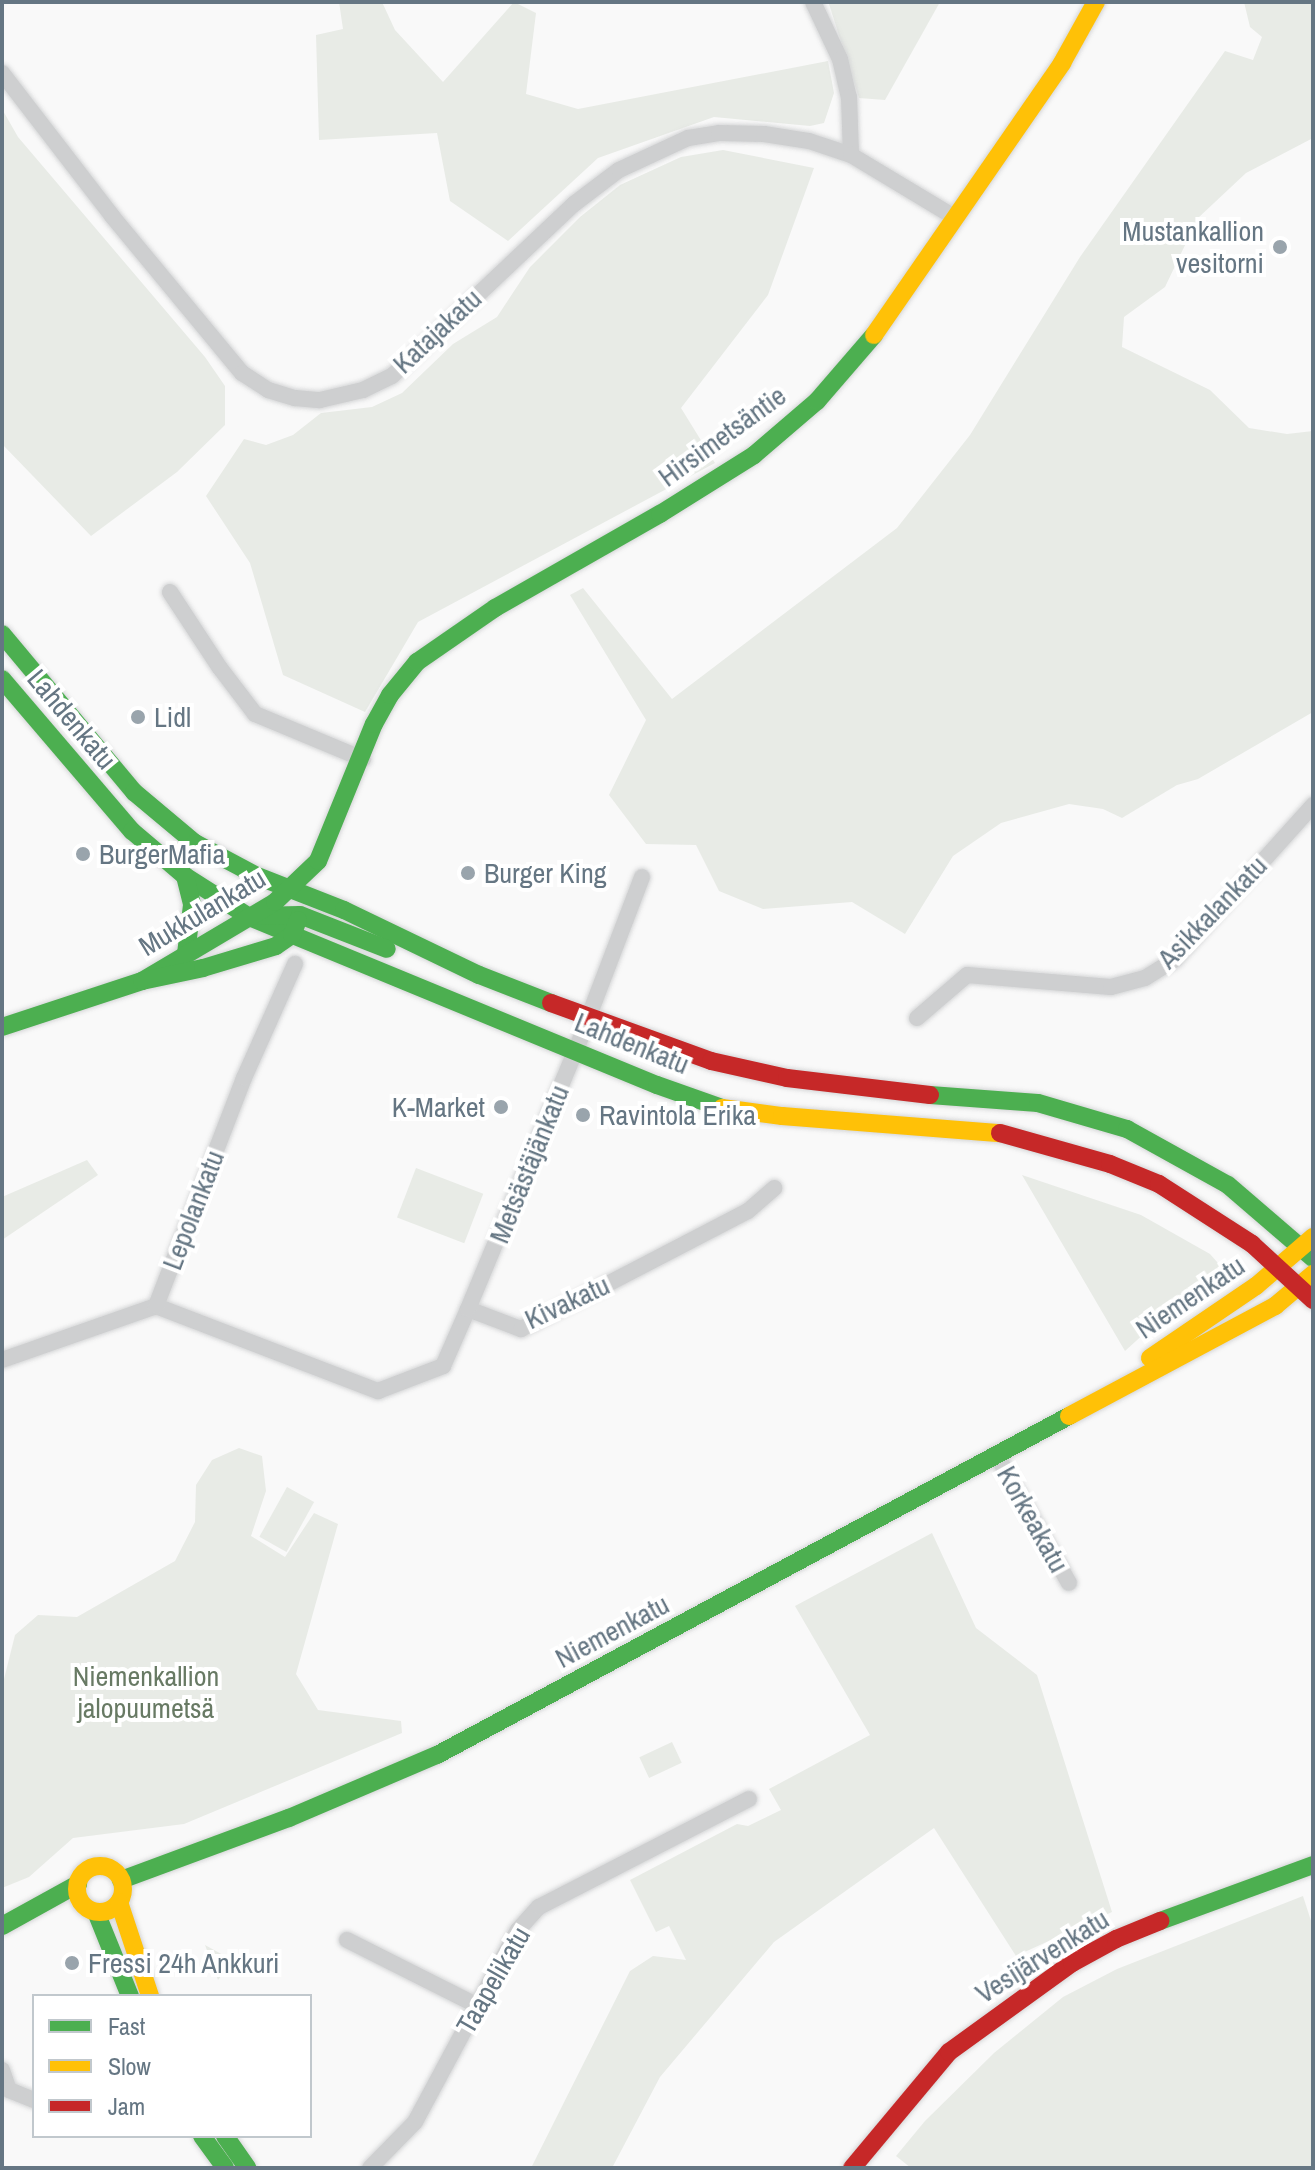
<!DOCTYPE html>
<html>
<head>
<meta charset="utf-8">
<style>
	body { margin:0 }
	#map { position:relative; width:1315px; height:2170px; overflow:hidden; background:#f9f9f9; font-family:"Archivo Narrow",sans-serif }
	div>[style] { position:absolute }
	.green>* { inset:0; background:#e8ebe6; transform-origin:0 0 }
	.roads { filter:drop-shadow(0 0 2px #d5d6d7) drop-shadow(0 0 2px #d5d6d7) }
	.street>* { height:16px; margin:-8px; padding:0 8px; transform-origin:8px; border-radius:8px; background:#cecfd0 }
	.fast>* { height:18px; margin:-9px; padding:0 9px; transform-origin:9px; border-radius:9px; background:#4caf50 }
	.slow>* { height:18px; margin:-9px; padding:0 9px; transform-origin:9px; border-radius:9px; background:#ffc107 }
	.slow>.ring { margin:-9px; padding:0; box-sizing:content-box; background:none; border:18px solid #ffc107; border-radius:50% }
	.jam>* { height:18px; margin:-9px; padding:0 9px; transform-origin:9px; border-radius:9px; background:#c62828 }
	.dots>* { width:22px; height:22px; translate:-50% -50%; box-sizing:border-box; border:4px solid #fff; border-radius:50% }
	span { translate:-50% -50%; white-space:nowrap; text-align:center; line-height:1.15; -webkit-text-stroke:8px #fff; paint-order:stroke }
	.poi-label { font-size:28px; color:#657683 }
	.right { translate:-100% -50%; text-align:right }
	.left { translate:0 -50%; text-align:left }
	.street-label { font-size:28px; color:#657683 }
	.park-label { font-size:28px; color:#687a64 }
	.frame { position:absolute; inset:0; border:4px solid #657683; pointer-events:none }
	.legend { position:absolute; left:32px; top:1994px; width:280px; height:144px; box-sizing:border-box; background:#fff; border:2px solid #c1c8cd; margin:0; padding:10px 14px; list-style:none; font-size:24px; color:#657683 }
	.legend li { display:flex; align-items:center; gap:16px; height:40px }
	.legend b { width:40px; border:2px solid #c1c8cd }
</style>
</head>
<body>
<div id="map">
	<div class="green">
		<i style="clip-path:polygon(339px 2px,382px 2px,395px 30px,443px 82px,514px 2px,536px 13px,526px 94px,578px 109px,828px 61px,834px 93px,824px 123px,810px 126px,714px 117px,598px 158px,508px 241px,450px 201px,437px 133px,319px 140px,316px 35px,343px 29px)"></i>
		<i style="clip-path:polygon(840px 2px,940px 2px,885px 100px,859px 98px,829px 4px)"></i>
		<i style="clip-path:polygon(1244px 2px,1313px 2px,1313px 138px,1246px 173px,1198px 218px,1165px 287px,1124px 317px,1122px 347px,1210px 390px,1249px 428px,1287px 434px,1313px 431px,1313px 712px,1198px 779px,1177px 785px,1122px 818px,1103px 809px,1069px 804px,1001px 823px,953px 856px,905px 934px,852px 902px,763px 909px,719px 891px,696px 845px,646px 844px,609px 795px,646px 720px,570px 595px,583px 588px,672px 699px,897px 528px,970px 435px,1080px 257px,1225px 51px,1253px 60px,1262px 37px,1250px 27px)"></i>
		<i style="clip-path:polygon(2px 109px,18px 137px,205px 357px,225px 386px,225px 425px,177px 472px,91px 536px,2px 444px)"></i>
		<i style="clip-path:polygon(723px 150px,814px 168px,768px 295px,681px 408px,715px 463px,418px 622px,365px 712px,283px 675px,250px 563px,206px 496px,244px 439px,266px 445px,293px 435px,321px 413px,372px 407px,402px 393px,453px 344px,497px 317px,530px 267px,580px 217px,620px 185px,681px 157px)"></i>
		<i style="clip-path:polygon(87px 1160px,98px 1175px,2px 1240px,2px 1197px)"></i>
		<i style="left:416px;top:1168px;width:72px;height:53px;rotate:21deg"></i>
		<i style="clip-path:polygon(1022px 1175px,1141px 1215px,1210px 1254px,1225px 1271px,1190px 1292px,1125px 1351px)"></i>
		<i style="clip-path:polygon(239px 1448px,262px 1456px,266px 1491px,251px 1536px,285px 1557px,314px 1513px,338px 1524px,296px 1674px,318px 1710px,401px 1721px,402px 1733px,184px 1824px,73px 1838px,29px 1877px,2px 1888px,2px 1687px,15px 1635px,38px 1615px,77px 1617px,175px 1561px,195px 1522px,196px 1485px,212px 1460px)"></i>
		<i style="left:287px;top:1487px;width:31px;height:57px;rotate:29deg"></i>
		<i style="clip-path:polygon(932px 1533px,976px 1628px,1037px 1675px,1112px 1912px,1016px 1956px,934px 1828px,774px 1942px,660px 2077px,612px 2168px,531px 2168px,630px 1971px,653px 1956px,686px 1960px,669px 1926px,656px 1932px,630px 1880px,737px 1824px,748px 1826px,781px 1810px,769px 1789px,870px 1735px,795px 1606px)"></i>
		<i style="left:672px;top:1742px;width:23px;height:36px;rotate:65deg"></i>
		<i style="clip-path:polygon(1303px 1896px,1313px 1927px,1313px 2168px,911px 2168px,896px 2156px,925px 2121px,994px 2053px,1063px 1997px,1117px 1969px)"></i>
		<i style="clip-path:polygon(205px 1945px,234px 1961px,218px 1980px)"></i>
	</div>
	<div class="roads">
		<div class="street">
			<i style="left:813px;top:2px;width:63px;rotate:64.7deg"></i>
			<i style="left:840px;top:59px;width:39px;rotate:77deg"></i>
			<i style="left:849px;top:97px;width:58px;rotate:88deg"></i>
			<i style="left:2px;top:73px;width:180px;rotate:52.4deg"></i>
			<i style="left:112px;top:216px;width:204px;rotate:50.4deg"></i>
			<i style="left:242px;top:373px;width:31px;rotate:33deg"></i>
			<i style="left:268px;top:390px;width:28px;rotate:17deg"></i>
			<i style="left:295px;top:398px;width:25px;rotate:5deg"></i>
			<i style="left:320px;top:400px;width:44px;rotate:-13.1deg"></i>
			<i style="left:363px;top:390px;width:32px;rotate:-26deg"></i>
			<i style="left:392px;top:376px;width:250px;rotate:-43.4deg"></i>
			<i style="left:574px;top:204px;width:56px;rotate:-37.1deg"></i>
			<i style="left:619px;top:170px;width:76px;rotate:-24.9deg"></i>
			<i style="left:688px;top:138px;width:31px;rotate:-9deg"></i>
			<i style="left:719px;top:133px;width:45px;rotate:1.3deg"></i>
			<i style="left:764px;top:134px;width:46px;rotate:8.8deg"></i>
			<i style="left:809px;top:141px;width:44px;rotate:18.4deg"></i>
			<i style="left:851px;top:155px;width:122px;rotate:31deg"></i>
			<i style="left:170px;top:592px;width:91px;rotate:56.7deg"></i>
			<i style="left:220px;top:668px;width:58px;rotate:52.7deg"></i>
			<i style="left:255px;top:714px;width:117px;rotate:22.6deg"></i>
			<i style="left:917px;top:1018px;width:66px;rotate:-40.7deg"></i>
			<i style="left:967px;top:975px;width:144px;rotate:4.8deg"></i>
			<i style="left:1111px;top:987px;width:35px;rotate:-15deg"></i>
			<i style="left:1145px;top:978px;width:36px;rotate:-32deg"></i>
			<i style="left:1175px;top:959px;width:207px;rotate:-48.1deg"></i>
			<i style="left:156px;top:1306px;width:238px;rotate:21deg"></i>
			<i style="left:378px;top:1391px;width:70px;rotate:-21deg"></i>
			<i style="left:443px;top:1366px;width:62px;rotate:-66.3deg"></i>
			<i style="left:468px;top:1309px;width:57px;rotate:20.7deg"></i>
			<i style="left:521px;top:1329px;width:256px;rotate:-27.5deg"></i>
			<i style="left:748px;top:1211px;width:35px;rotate:-41deg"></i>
			<i style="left:468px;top:1309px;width:281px;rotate:-67.4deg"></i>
			<i style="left:576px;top:1050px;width:185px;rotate:-69.1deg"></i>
			<i style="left:2px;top:1360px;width:163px;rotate:-19.3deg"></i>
			<i style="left:156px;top:1306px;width:244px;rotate:-68.9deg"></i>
			<i style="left:244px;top:1078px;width:125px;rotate:-65.9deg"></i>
			<i style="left:996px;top:1454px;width:148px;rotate:60.5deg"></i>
			<i style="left:347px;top:1940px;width:144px;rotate:26.7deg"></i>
			<i style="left:2px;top:2070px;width:21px;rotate:71deg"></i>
			<i style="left:9px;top:2090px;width:27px;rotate:22deg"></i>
			<i style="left:370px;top:2168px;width:64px;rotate:-45.6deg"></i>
			<i style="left:415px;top:2122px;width:218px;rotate:-61.8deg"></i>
			<i style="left:518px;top:1930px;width:31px;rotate:-48deg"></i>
			<i style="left:539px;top:1907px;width:236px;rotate:-27.2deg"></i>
		</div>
		<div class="fast">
			<i style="left:2px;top:634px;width:206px;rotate:50.1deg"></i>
			<i style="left:134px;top:792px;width:80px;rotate:39.9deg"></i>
			<i style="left:195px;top:843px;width:70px;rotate:28deg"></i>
			<i style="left:257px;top:876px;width:93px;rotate:21.3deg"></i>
			<i style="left:344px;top:910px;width:150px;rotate:25.7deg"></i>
			<i style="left:479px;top:975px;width:77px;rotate:21.3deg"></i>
			<i style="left:2px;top:679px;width:200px;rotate:49.5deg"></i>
			<i style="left:132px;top:831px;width:70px;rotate:40.3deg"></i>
			<i style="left:185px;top:876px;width:76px;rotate:32.6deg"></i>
			<i style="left:249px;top:917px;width:441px;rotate:22.4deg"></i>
			<i style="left:657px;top:1085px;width:69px;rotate:19.5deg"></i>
			<i style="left:185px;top:876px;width:30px;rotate:76deg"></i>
			<i style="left:192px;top:905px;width:49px;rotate:97deg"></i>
			<i style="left:253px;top:916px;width:47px;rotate:-1.2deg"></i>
			<i style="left:300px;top:915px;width:93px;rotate:21.3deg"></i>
			<i style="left:142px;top:981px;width:155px;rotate:-30.7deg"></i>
			<i style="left:275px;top:902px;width:59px;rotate:-43.6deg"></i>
			<i style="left:318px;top:861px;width:148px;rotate:-67.8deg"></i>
			<i style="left:374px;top:724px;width:33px;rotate:-61deg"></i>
			<i style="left:390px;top:695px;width:43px;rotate:-50.7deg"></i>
			<i style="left:417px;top:662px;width:95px;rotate:-34.7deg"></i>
			<i style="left:495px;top:608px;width:190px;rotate:-29.7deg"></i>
			<i style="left:660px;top:514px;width:111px;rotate:-32.1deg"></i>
			<i style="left:754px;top:455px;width:83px;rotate:-40.6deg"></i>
			<i style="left:817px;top:401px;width:87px;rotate:-49.2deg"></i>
			<i style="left:2px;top:1027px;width:147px;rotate:-18.2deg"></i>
			<i style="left:142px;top:981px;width:62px;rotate:-12deg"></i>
			<i style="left:203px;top:968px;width:76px;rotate:-16.8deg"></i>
			<i style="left:276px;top:946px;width:19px;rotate:-35deg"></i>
			<i style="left:292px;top:935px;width:16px;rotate:-68deg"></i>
			<i style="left:930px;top:1095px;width:108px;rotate:4.2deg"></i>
			<i style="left:1038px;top:1103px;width:93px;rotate:16.3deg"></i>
			<i style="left:1127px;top:1129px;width:115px;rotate:29deg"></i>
			<i style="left:1228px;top:1185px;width:112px;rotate:40.7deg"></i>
			<i style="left:121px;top:1880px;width:179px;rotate:-20.3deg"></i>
			<i style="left:289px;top:1818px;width:161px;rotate:-23.1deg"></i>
			<i style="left:437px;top:1755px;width:717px;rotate:-28.21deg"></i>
			<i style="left:96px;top:1912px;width:91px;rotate:68deg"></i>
			<i style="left:1160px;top:1921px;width:163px;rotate:-20.1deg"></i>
			<i style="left:2px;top:1926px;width:87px;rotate:-28.9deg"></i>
			<i style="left:202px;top:2136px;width:39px;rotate:54deg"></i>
			<i style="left:225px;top:2136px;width:39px;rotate:55deg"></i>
		</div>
		<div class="slow">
			<i style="left:874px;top:335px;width:331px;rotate:-55.3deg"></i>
			<i style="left:1062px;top:63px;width:70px;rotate:-60.9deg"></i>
			<i style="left:722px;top:1108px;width:61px;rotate:7.6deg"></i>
			<i style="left:782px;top:1116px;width:219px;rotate:4.5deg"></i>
			<i style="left:1150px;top:1358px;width:128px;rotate:-34.2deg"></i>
			<i style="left:1256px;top:1286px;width:75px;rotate:-40.7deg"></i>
			<i style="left:1069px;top:1416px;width:234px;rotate:-28.1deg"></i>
			<i style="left:1275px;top:1306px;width:50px;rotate:-40.1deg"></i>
			<i class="ring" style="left:77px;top:1866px;width:28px;height:28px"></i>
			<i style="left:119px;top:1902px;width:99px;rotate:71.7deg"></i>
		</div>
		<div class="jam">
			<i style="left:551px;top:1003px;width:170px;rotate:19.9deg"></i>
			<i style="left:711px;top:1061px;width:78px;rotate:12.6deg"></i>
			<i style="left:787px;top:1078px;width:144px;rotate:6.8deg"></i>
			<i style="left:1000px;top:1133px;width:114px;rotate:15.7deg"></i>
			<i style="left:1110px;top:1164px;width:53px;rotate:22.2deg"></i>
			<i style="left:1159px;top:1184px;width:111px;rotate:32.8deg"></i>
			<i style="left:1252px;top:1244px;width:83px;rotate:42.6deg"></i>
			<i style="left:852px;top:2168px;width:151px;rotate:-50.1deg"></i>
			<i style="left:949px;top:2052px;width:152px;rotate:-35.9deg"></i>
			<i style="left:1072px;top:1963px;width:50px;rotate:-28.6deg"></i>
			<i style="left:1116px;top:1939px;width:48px;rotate:-22.2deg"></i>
		</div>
	</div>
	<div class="dots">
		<i style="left:1280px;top:247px;background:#99a4ac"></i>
		<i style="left:138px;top:717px;background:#99a4ac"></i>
		<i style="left:83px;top:854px;background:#99a4ac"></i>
		<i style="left:468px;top:873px;background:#99a4ac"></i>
		<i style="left:501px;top:1107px;background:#99a4ac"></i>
		<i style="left:583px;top:1115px;background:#99a4ac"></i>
		<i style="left:72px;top:1963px;background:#99a4ac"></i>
	</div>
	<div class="poi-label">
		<span class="right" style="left:1264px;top:247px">Mustankallion<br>vesitorni</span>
		<span class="left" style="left:154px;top:717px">Lidl</span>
		<span class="left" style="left:99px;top:854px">BurgerMafia</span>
		<span class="left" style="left:484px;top:873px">Burger King</span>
		<span class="right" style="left:485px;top:1107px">K-Market</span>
		<span class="left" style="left:599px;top:1115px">Ravintola Erika</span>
		<span class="left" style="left:88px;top:1963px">Fressi 24h Ankkuri</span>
	</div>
	<div class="street-label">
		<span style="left:437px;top:331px;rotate:-43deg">Katajakatu</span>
		<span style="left:722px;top:436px;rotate:-36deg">Hirsimetsäntie</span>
		<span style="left:72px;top:719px;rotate:50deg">Lahdenkatu</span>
		<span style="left:202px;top:912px;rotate:-31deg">Mukkulankatu</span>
		<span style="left:1212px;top:912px;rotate:-46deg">Asikkalankatu</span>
		<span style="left:632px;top:1043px;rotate:22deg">Lahdenkatu</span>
		<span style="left:529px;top:1164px;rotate:-68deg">Metsästäjänkatu</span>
		<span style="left:193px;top:1210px;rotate:-69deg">Lepolankatu</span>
		<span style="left:1190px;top:1297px;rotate:-34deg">Niemenkatu</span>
		<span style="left:567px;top:1302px;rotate:-25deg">Kivakatu</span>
		<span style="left:1033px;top:1519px;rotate:61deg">Korkeakatu</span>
		<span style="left:612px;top:1631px;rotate:-28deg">Niemenkatu</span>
		<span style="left:1042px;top:1956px;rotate:-32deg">Vesijärvenkatu</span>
		<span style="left:493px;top:1980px;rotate:-60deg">Taapelikatu</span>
	</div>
	<div class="park-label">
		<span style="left:146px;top:1692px">Niemenkallion<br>jalopuumetsä</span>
	</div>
	<div class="frame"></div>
	<ul class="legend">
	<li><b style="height:10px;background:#4caf50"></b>Fast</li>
	<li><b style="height:10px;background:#ffc107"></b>Slow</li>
	<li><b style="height:10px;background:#c62828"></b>Jam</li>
	</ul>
</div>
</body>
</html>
